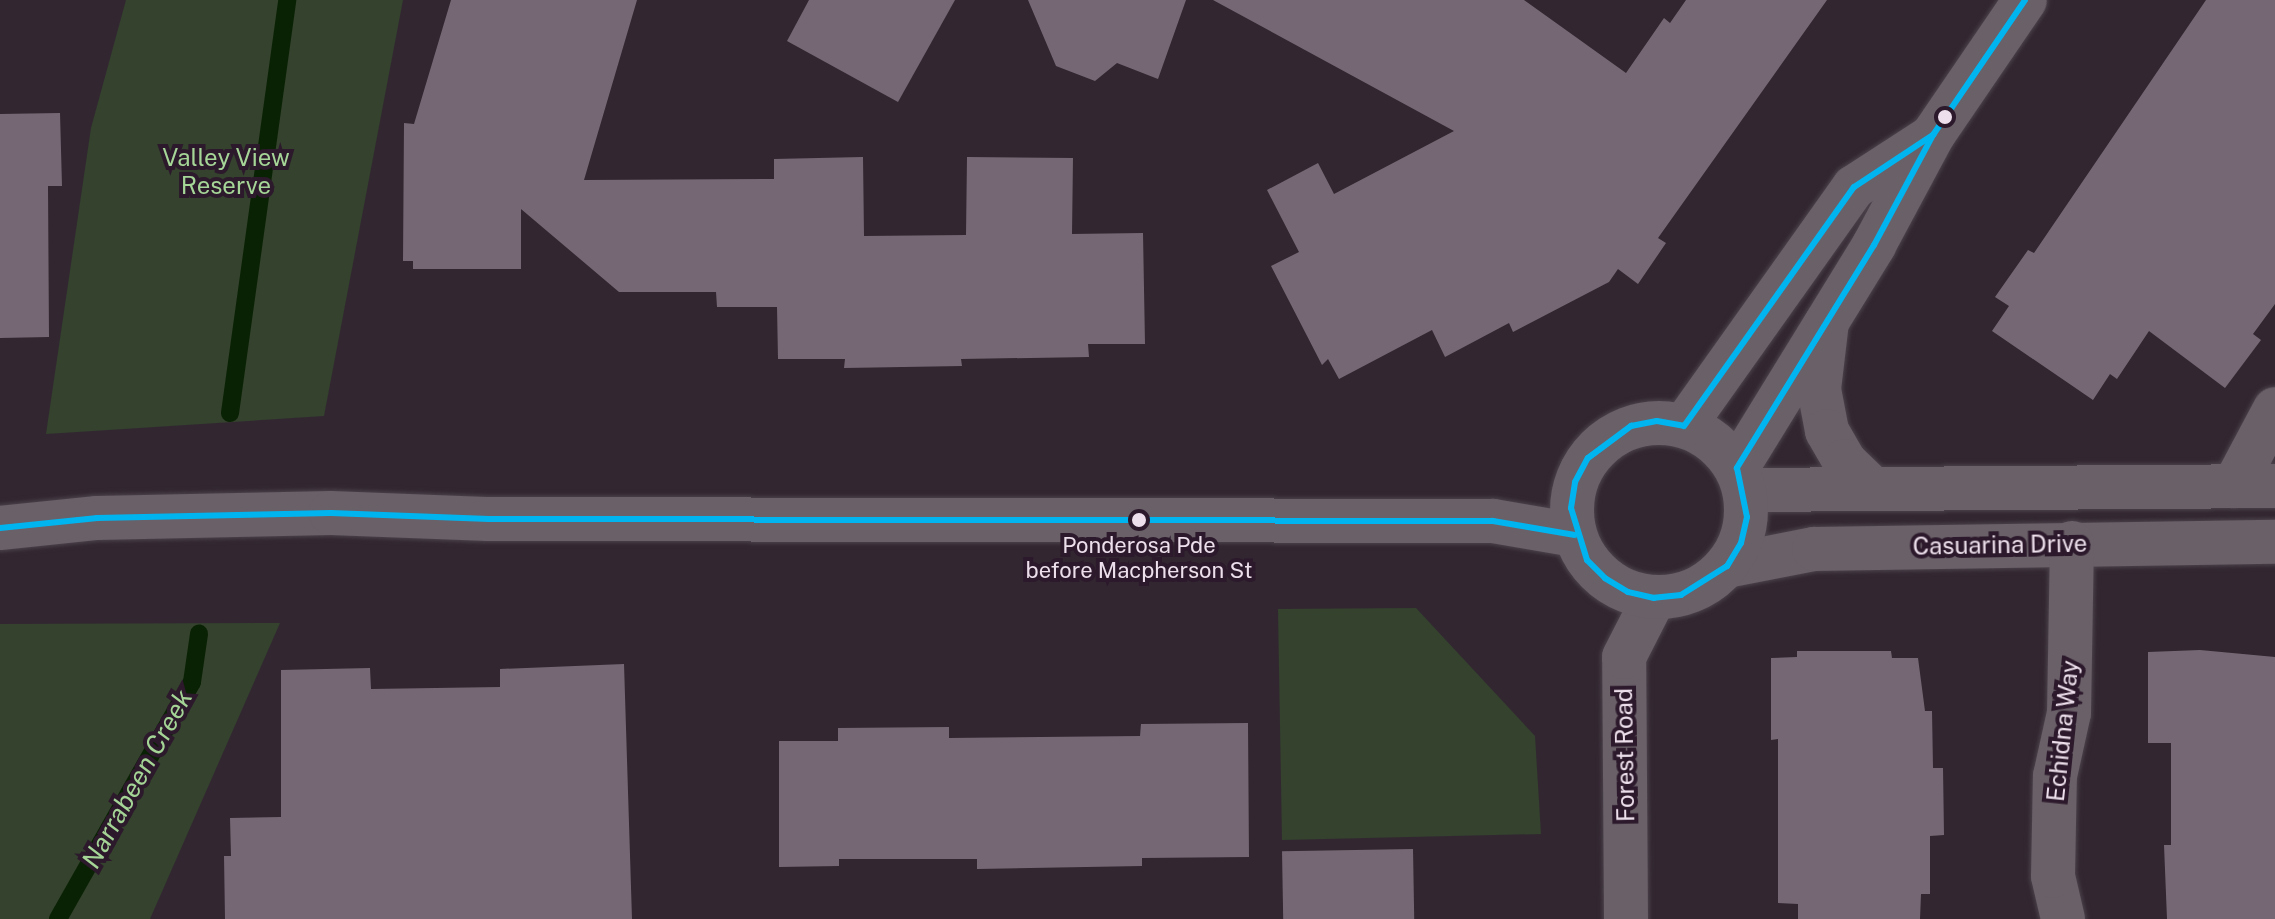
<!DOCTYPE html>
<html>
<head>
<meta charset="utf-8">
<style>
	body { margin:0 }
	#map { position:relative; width:2275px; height:919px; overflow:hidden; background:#322731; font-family:"Public Sans",sans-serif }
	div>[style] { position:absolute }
	.green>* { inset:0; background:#34422e }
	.stream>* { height:18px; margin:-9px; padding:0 9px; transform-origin:9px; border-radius:9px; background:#0a2204 }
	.building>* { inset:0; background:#756874; transform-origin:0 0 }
	.roads { filter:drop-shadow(0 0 2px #4b424b) drop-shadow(0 0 2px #4b424b) }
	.minor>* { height:44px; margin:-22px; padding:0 22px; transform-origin:22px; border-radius:22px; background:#696068 }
	.tertiary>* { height:44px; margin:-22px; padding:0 22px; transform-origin:22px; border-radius:22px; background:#696068 }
	.tertiary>.ring { margin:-22px; padding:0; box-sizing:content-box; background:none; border:44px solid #696068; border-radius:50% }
	.bus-1>* { height:6px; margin:-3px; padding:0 3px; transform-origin:3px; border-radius:3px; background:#00b5ef }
	.dots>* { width:22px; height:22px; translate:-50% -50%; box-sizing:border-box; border:4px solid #2c192b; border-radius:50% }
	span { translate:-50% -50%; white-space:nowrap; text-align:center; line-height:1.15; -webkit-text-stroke:8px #2c192b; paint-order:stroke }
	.bus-label { font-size:22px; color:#ede0ec }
	.park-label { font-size:24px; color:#a5d697 }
	.street-label { font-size:24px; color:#ede0ec }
	.water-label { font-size:26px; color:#a4d596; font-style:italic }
</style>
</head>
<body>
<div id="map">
	<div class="green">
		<i style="clip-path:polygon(126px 0,403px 0,324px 416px,46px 434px,91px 128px)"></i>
		<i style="clip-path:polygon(1416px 608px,1535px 736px,1541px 834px,1282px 840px,1278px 609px)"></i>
		<i style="clip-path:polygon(280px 623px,150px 919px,0 919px,0 624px)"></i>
	</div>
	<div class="stream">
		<i style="left:230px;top:413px;width:417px;rotate:-82.1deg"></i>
		<i style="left:58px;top:919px;width:272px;rotate:-60.5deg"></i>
		<i style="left:192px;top:682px;width:49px;rotate:-81.7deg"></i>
	</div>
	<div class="building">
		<i style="clip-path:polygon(451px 0,637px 0,584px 180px,774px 179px,774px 159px,863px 157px,864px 236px,966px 235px,967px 157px,1073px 158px,1072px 234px,1143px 233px,1145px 344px,1088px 344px,1089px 357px,961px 359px,962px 366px,844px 368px,845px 359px,778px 359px,777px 307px,717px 307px,716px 292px,619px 292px,521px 209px,521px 269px,413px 269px,413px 261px,403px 261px,404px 123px,414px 124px)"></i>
		<i style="clip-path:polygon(809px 0,955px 0,898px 102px,787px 41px)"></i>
		<i style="clip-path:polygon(1028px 0,1186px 0,1158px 79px,1117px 63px,1095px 81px,1056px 66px)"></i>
		<i style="clip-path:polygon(1213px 0,1524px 0,1626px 73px,1664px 18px,1670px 23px,1686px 0,1827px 0,1658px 238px,1666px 243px,1638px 284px,1618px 269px,1609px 282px,1513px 332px,1509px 323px,1445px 357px,1432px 330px,1339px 379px,1328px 359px,1322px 365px,1271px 266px,1299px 252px,1267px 190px,1318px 163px,1334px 194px,1454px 131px)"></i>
		<i style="clip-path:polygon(2206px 0,2275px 0,2275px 304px,2253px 334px,2261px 340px,2225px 388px,2149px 331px,2117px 379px,2110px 374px,2093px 400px,1992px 331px,2009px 306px,1995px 297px,2028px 250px,2034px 253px)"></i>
		<i style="clip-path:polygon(60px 113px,62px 186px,48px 186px,49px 337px,0 338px,0 114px)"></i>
		<i style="clip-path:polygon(2200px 650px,2275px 657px,2275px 919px,2167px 919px,2164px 845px,2171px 845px,2171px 743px,2148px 743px,2148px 652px)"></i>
		<i style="clip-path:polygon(1797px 651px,1891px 651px,1892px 658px,1918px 658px,1925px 711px,1932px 711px,1933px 768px,1943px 768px,1944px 835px,1930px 836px,1930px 894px,1921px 894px,1920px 919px,1798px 919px,1798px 904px,1778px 903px,1778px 739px,1771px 740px,1771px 658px,1797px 657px)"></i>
		<i style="clip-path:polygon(624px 664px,632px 919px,225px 919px,224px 856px,231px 856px,230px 818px,281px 817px,281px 670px,370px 668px,371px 689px,500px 687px,500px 669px)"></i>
		<i style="clip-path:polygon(1248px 723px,1249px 857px,1142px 858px,1142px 866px,977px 869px,977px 859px,839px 859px,839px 866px,779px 867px,779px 741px,838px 741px,838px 728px,949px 727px,949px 738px,1140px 736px,1141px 724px)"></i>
		<i style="left:1413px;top:849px;width:70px;height:131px;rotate:89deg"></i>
	</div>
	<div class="roads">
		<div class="minor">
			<i style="left:1827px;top:322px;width:67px;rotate:96.8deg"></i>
			<i style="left:1819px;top:389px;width:43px;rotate:79.2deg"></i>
			<i style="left:1827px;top:431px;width:34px;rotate:60deg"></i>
			<i style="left:1844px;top:461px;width:40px;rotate:44deg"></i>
			<i style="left:2234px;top:486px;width:87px;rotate:-62deg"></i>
			<i style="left:1745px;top:490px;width:530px;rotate:-0.43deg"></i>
			<i style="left:1727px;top:566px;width:89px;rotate:-11.1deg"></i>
			<i style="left:1814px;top:549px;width:461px;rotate:-0.9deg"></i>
			<i style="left:1626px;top:919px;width:262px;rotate:-90.4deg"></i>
			<i style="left:1624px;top:657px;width:66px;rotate:-63deg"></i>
			<i style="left:2063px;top:919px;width:44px;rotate:-103.1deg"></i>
			<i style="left:2053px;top:876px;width:100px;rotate:-88.9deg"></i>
			<i style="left:2055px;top:776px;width:65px;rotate:-77.5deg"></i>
			<i style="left:2069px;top:713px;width:170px;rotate:-89deg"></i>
		</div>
		<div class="tertiary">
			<i class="ring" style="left:1572px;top:423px;width:130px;height:130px"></i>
			<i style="left:1684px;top:426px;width:293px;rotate:-54.6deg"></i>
			<i style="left:1854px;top:187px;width:88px;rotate:-33deg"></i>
			<i style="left:1737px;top:468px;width:262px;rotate:-58.4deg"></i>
			<i style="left:1874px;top:245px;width:125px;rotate:-61.8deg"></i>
			<i style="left:1933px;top:135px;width:163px;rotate:-55.7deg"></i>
			<i style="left:0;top:528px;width:98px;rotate:-5.9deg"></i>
			<i style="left:97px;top:518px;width:234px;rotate:-1.2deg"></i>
			<i style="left:331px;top:513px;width:158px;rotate:2.2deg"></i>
			<i style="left:489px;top:519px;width:1004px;rotate:0.11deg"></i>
			<i style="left:1493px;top:521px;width:83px;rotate:9.7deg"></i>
		</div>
	</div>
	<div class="bus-1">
		<i style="left:1933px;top:135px;width:125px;rotate:118.2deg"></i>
		<i style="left:1874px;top:245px;width:262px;rotate:121.6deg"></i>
		<i style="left:1737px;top:468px;width:50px;rotate:78.5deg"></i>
		<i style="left:1747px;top:517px;width:27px;rotate:103deg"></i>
		<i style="left:1741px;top:543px;width:27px;rotate:121deg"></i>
		<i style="left:1727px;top:566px;width:54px;rotate:147.8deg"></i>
		<i style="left:1681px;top:595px;width:27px;rotate:174deg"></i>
		<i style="left:1654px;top:598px;width:27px;rotate:-167deg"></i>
		<i style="left:1628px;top:592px;width:27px;rotate:-149deg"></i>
		<i style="left:1605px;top:578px;width:25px;rotate:-135deg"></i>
		<i style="left:1587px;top:560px;width:54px;rotate:-107.1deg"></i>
		<i style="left:1571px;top:508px;width:26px;rotate:-81deg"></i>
		<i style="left:1575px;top:482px;width:27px;rotate:-62deg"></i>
		<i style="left:1588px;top:458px;width:54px;rotate:-36.7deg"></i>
		<i style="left:1631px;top:426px;width:26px;rotate:-11deg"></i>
		<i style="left:1657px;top:421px;width:27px;rotate:10deg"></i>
		<i style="left:1684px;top:426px;width:293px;rotate:-54.6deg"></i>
		<i style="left:1854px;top:187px;width:95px;rotate:-33.4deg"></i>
		<i style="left:1933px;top:135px;width:163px;rotate:-55.7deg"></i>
		<i style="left:0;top:528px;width:98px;rotate:-5.9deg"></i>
		<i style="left:97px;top:518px;width:234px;rotate:-1.2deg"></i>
		<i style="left:331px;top:513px;width:158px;rotate:2.2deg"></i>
		<i style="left:489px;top:519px;width:1004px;rotate:0.11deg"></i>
		<i style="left:1493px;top:521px;width:83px;rotate:9.7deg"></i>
	</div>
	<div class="dots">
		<i style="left:1945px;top:117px;background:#ede0ec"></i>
		<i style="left:1139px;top:520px;background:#ede0ec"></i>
	</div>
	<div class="bus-label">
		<span style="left:1139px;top:558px">Ponderosa Pde<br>before Macpherson St</span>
	</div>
	<div class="park-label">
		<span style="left:226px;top:172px">Valley View<br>Reserve</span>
	</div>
	<div class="street-label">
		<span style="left:2000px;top:545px;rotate:-1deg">Casuarina Drive</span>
		<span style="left:2063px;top:731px;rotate:-84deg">Echidna Way</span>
		<span style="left:1625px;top:755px;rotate:-91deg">Forest Road</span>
	</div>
	<div class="water-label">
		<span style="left:137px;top:779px;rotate:-61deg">Narrabeen Creek</span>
	</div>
</div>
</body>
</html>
